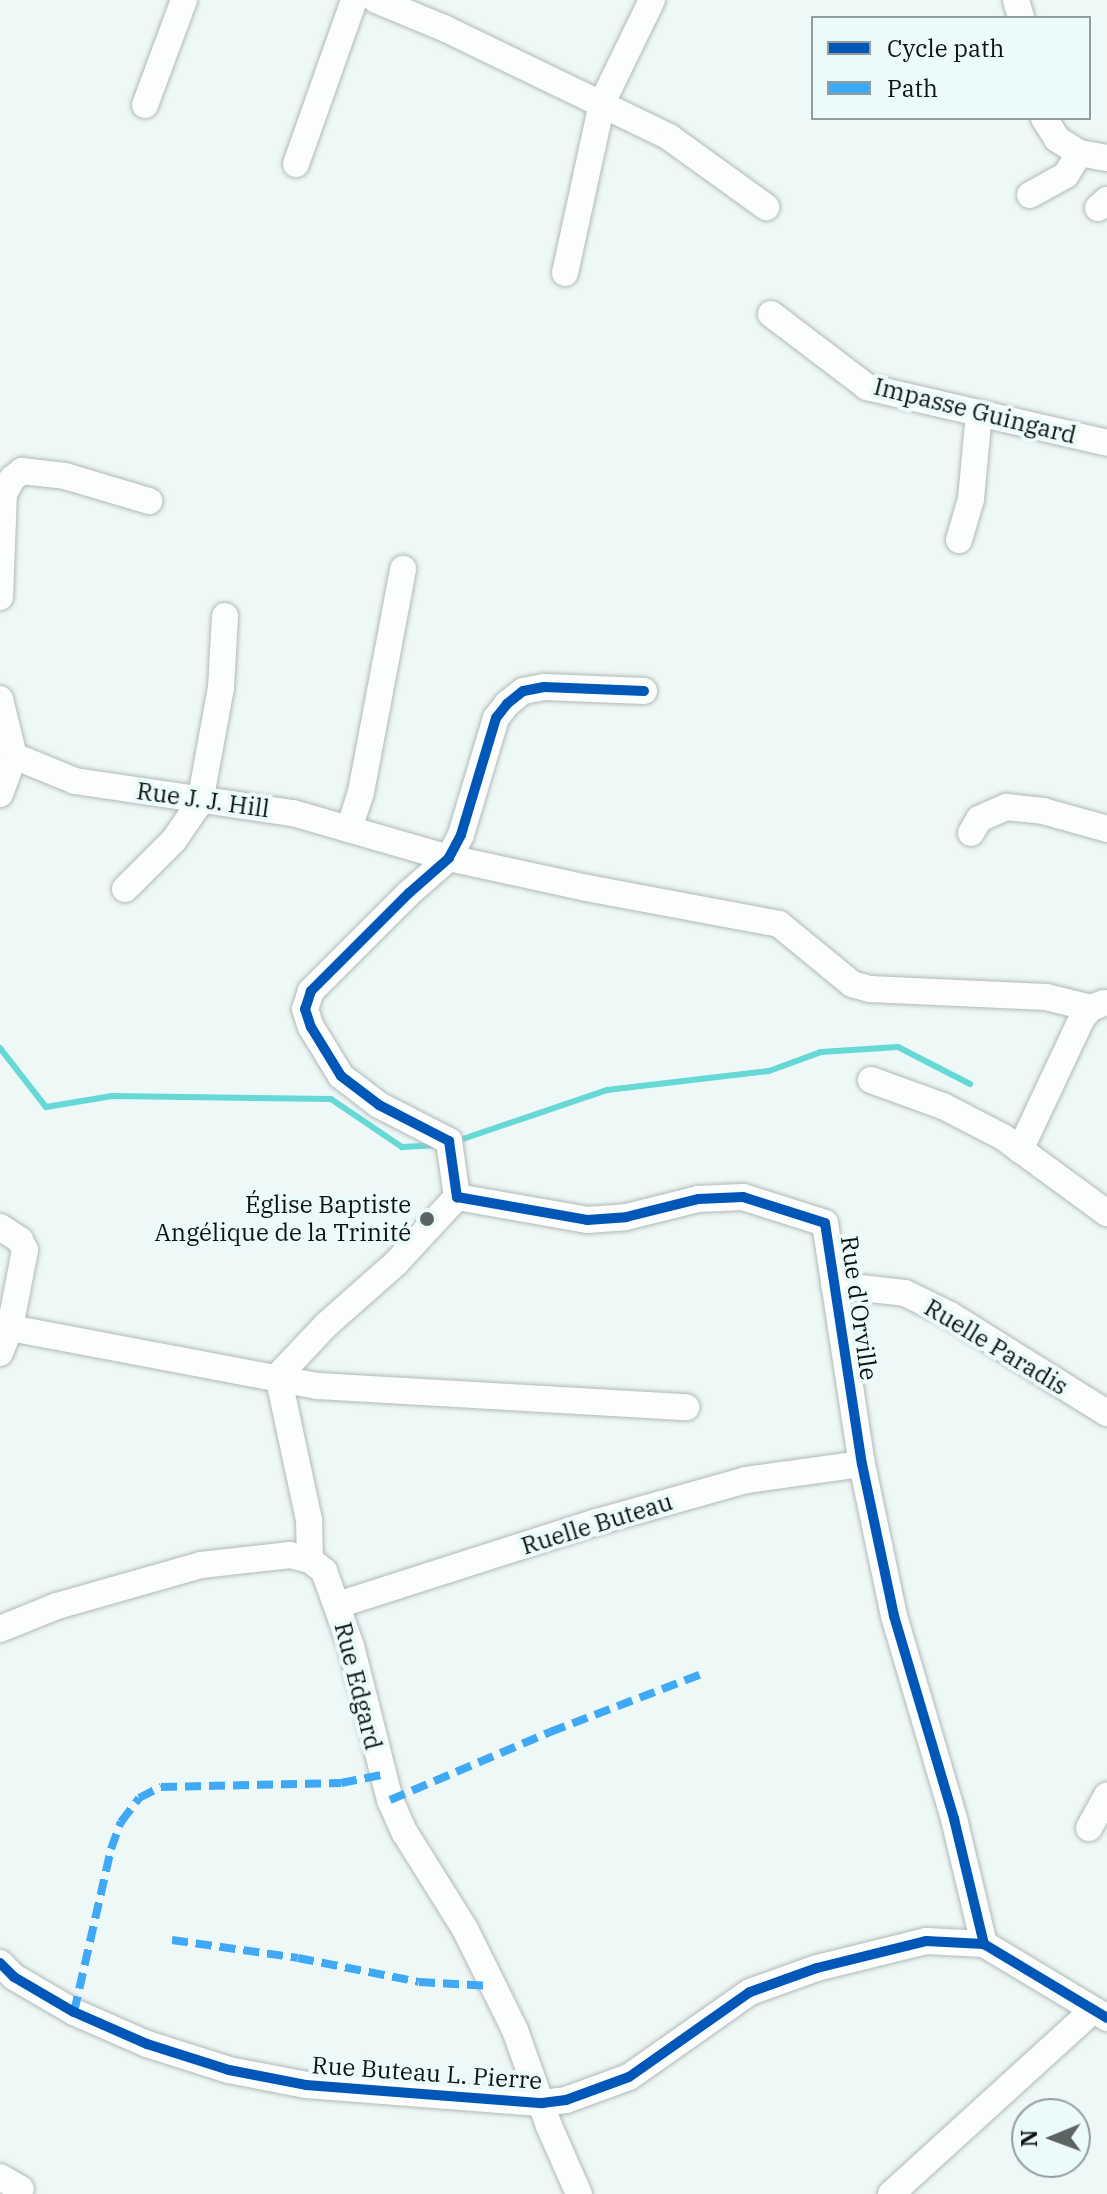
<!DOCTYPE html>
<html>
<head>
<meta charset="utf-8">
<style>
	body { margin:0 }
	#map { position:relative; width:1107px; height:2194px; overflow:hidden; background:#eef8f6; font-family:"IBM Plex Serif",serif }
	div>[style] { position:absolute }
	.stream>* { height:6px; margin:-3px; padding:0 3px; transform-origin:3px; border-radius:3px; background:#66d8d5 }
	.roads { filter:drop-shadow(0 0 2px #b2b9b8) drop-shadow(0 0 2px #b2b9b8) }
	.minor>* { height:26px; margin:-13px; padding:0 13px; transform-origin:13px; border-radius:13px; background:#fcfefe }
	.quiet>* { height:8px; margin-top:-4px; transform-origin:0; background:repeating-linear-gradient(90deg,#3fa9f5 0 16px,transparent 0 24px) }
	.cycleway>* { height:10px; margin:-5px; padding:0 5px; transform-origin:5px; border-radius:5px; background:#0057b8 }
	.dots>* { width:22px; height:22px; translate:-50% -50%; box-sizing:border-box; border:4px solid #ebfbfa; border-radius:50% }
	span { translate:-50% -50%; white-space:nowrap; text-align:center; line-height:1.15; -webkit-text-stroke:8px #ebfbfa; paint-order:stroke }
	.street-label { font-size:24px; color:#0d1312 }
	.poi-label { font-size:24px; color:#0d1312 }
	.right { translate:-100% -50%; text-align:right }
	.legend { position:absolute; left:811px; top:16px; width:280px; height:104px; box-sizing:border-box; background:#ebfbfa; border:2px solid #929e9d; margin:0; padding:10px 14px; list-style:none; font-size:24px; color:#0d1312 }
	.legend li { display:flex; align-items:center; gap:16px; height:40px }
	.legend b { width:40px; border:2px solid #929e9d }
	.north { position:absolute; left:1011px; top:2098px; width:80px; height:80px; box-sizing:border-box; background:#ebfbfa; border:2px solid #929e9d; border-radius:50%; rotate:269deg; font-size:22px; font-weight:700; line-height:32px; text-align:center; color:#0d1312 }
	.north::after { content:''; display:block; margin:auto; width:28px; height:36px; background:#5c6362; clip-path:polygon(50% 0,100% 100%,50% 72%,0 100%) }
</style>
</head>
<body>
<div id="map">
	<div class="stream">
		<i style="left:0;top:1048px;width:75px;rotate:52.1deg"></i>
		<i style="left:46px;top:1107px;width:67px;rotate:-9.5deg"></i>
		<i style="left:112px;top:1096px;width:219px;rotate:0.8deg"></i>
		<i style="left:331px;top:1099px;width:86px;rotate:34.1deg"></i>
		<i style="left:402px;top:1147px;width:33px;rotate:-3deg"></i>
		<i style="left:454px;top:1142px;width:162px;rotate:-18.8deg"></i>
		<i style="left:607px;top:1090px;width:163px;rotate:-6.7deg"></i>
		<i style="left:769px;top:1071px;width:55px;rotate:-20.1deg"></i>
		<i style="left:821px;top:1052px;width:77px;rotate:-3.7deg"></i>
		<i style="left:898px;top:1047px;width:81px;rotate:27.2deg"></i>
	</div>
	<div class="roads">
		<div class="minor">
			<i style="left:376px;top:0;width:76px;rotate:22.5deg"></i>
			<i style="left:446px;top:29px;width:248px;rotate:25.8deg"></i>
			<i style="left:669px;top:137px;width:120px;rotate:35.8deg"></i>
			<i style="left:1016px;top:0;width:19px;rotate:74deg"></i>
			<i style="left:145px;top:105px;width:112px;rotate:-69.6deg"></i>
			<i style="left:1044px;top:118px;width:25px;rotate:58deg"></i>
			<i style="left:1057px;top:139px;width:26px;rotate:32deg"></i>
			<i style="left:1079px;top:153px;width:28px;rotate:10deg"></i>
			<i style="left:296px;top:164px;width:174px;rotate:-70.5deg"></i>
			<i style="left:1030px;top:195px;width:41px;rotate:-29.1deg"></i>
			<i style="left:1066px;top:175px;width:26px;rotate:-59deg"></i>
			<i style="left:1098px;top:208px;width:12px;rotate:-42deg"></i>
			<i style="left:565px;top:273px;width:174px;rotate:-77.7deg"></i>
			<i style="left:602px;top:103px;width:114px;rotate:-64.1deg"></i>
			<i style="left:771px;top:314px;width:121px;rotate:37.2deg"></i>
			<i style="left:867px;top:387px;width:246px;rotate:13.1deg"></i>
			<i style="left:959px;top:540px;width:43px;rotate:-73.7deg"></i>
			<i style="left:971px;top:499px;width:86px;rotate:-84.7deg"></i>
			<i style="left:0;top:597px;width:103px;rotate:-87.8deg"></i>
			<i style="left:4px;top:494px;width:17px;rotate:-62deg"></i>
			<i style="left:12px;top:479px;width:13px;rotate:-39deg"></i>
			<i style="left:22px;top:471px;width:43px;rotate:6.6deg"></i>
			<i style="left:65px;top:476px;width:88px;rotate:16.6deg"></i>
			<i style="left:644px;top:691px;width:100px;rotate:-177.7deg"></i>
			<i style="left:544px;top:687px;width:21px;rotate:169deg"></i>
			<i style="left:523px;top:691px;width:21px;rotate:141deg"></i>
			<i style="left:507px;top:704px;width:18px;rotate:128deg"></i>
			<i style="left:496px;top:718px;width:122px;rotate:106.7deg"></i>
			<i style="left:461px;top:835px;width:26px;rotate:118deg"></i>
			<i style="left:449px;top:858px;width:53px;rotate:138.8deg"></i>
			<i style="left:409px;top:893px;width:139px;rotate:135deg"></i>
			<i style="left:311px;top:991px;width:19px;rotate:108deg"></i>
			<i style="left:305px;top:1009px;width:19px;rotate:72deg"></i>
			<i style="left:311px;top:1027px;width:57px;rotate:58.5deg"></i>
			<i style="left:341px;top:1076px;width:48px;rotate:37.3deg"></i>
			<i style="left:379px;top:1105px;width:79px;rotate:27.2deg"></i>
			<i style="left:449px;top:1141px;width:57px;rotate:81.9deg"></i>
			<i style="left:457px;top:1197px;width:132px;rotate:10deg"></i>
			<i style="left:587px;top:1220px;width:39px;rotate:-4deg"></i>
			<i style="left:626px;top:1217px;width:74px;rotate:-14deg"></i>
			<i style="left:698px;top:1199px;width:45px;rotate:-2.5deg"></i>
			<i style="left:743px;top:1197px;width:86px;rotate:17.6deg"></i>
			<i style="left:825px;top:1223px;width:244px;rotate:81.3deg"></i>
			<i style="left:862px;top:1464px;width:155px;rotate:78.1deg"></i>
			<i style="left:894px;top:1616px;width:212px;rotate:73.5deg"></i>
			<i style="left:954px;top:1819px;width:129px;rotate:76.5deg"></i>
			<i style="left:984px;top:1944px;width:144px;rotate:31deg"></i>
			<i style="left:0;top:699px;width:59px;rotate:76.2deg"></i>
			<i style="left:14px;top:756px;width:66px;rotate:22.3deg"></i>
			<i style="left:75px;top:781px;width:220px;rotate:8.4deg"></i>
			<i style="left:293px;top:813px;width:162px;rotate:16.1deg"></i>
			<i style="left:449px;top:858px;width:141px;rotate:12.3deg"></i>
			<i style="left:587px;top:888px;width:195px;rotate:10.6deg"></i>
			<i style="left:779px;top:924px;width:94px;rotate:39.4deg"></i>
			<i style="left:852px;top:984px;width:19px;rotate:16deg"></i>
			<i style="left:870px;top:989px;width:176px;rotate:2.6deg"></i>
			<i style="left:1046px;top:997px;width:46px;rotate:13.7deg"></i>
			<i style="left:0;top:794px;width:40px;rotate:-69.8deg"></i>
			<i style="left:349px;top:829px;width:39px;rotate:-72deg"></i>
			<i style="left:361px;top:792px;width:227px;rotate:-79.3deg"></i>
			<i style="left:971px;top:833px;width:16px;rotate:-60deg"></i>
			<i style="left:979px;top:819px;width:30px;rotate:-24deg"></i>
			<i style="left:1006px;top:807px;width:37px;rotate:6deg"></i>
			<i style="left:1043px;top:811px;width:66px;rotate:15.7deg"></i>
			<i style="left:125px;top:889px;width:69px;rotate:-45deg"></i>
			<i style="left:174px;top:840px;width:46px;rotate:-55.6deg"></i>
			<i style="left:200px;top:802px;width:116px;rotate:-79.6deg"></i>
			<i style="left:221px;top:688px;width:72px;rotate:-86.8deg"></i>
			<i style="left:871px;top:1080px;width:77px;rotate:19.9deg"></i>
			<i style="left:943px;top:1106px;width:68px;rotate:27.3deg"></i>
			<i style="left:1003px;top:1137px;width:129px;rotate:36.2deg"></i>
			<i style="left:1020px;top:1150px;width:146px;rotate:-64.8deg"></i>
			<i style="left:1082px;top:1018px;width:13px;rotate:-48deg"></i>
			<i style="left:1091px;top:1008px;width:14px;rotate:-21deg"></i>
			<i style="left:0;top:1227px;width:24px;rotate:33deg"></i>
			<i style="left:20px;top:1240px;width:11px;rotate:63deg"></i>
			<i style="left:25px;top:1250px;width:79px;rotate:100.9deg"></i>
			<i style="left:10px;top:1328px;width:27px;rotate:112deg"></i>
			<i style="left:834px;top:1285px;width:71px;rotate:6.4deg"></i>
			<i style="left:905px;top:1293px;width:50px;rotate:26.1deg"></i>
			<i style="left:950px;top:1315px;width:185px;rotate:32deg"></i>
			<i style="left:10px;top:1328px;width:313px;rotate:10.7deg"></i>
			<i style="left:318px;top:1386px;width:369px;rotate:3.3deg"></i>
			<i style="left:310px;top:1560px;width:40px;rotate:-91.4deg"></i>
			<i style="left:309px;top:1520px;width:147px;rotate:-102.1deg"></i>
			<i style="left:278px;top:1376px;width:70px;rotate:-46.7deg"></i>
			<i style="left:326px;top:1325px;width:94px;rotate:-41.5deg"></i>
			<i style="left:396px;top:1263px;width:90px;rotate:-47.3deg"></i>
			<i style="left:338px;top:1605px;width:272px;rotate:-17.8deg"></i>
			<i style="left:597px;top:1522px;width:155px;rotate:-15.7deg"></i>
			<i style="left:746px;top:1480px;width:117px;rotate:-7.9deg"></i>
			<i style="left:0;top:1629px;width:61px;rotate:-22deg"></i>
			<i style="left:57px;top:1606px;width:150px;rotate:-15.9deg"></i>
			<i style="left:201px;top:1565px;width:90px;rotate:-6.4deg"></i>
			<i style="left:290px;top:1555px;width:21px;rotate:14deg"></i>
			<i style="left:310px;top:1560px;width:18px;rotate:38deg"></i>
			<i style="left:324px;top:1571px;width:80px;rotate:70.2deg"></i>
			<i style="left:351px;top:1646px;width:159px;rotate:75.8deg"></i>
			<i style="left:390px;top:1800px;width:36px;rotate:66deg"></i>
			<i style="left:405px;top:1833px;width:113px;rotate:58deg"></i>
			<i style="left:465px;top:1929px;width:113px;rotate:63.7deg"></i>
			<i style="left:515px;top:2030px;width:102px;rotate:70.5deg"></i>
			<i style="left:549px;top:2126px;width:74px;rotate:66.2deg"></i>
			<i style="left:1089px;top:1828px;width:37px;rotate:-61deg"></i>
			<i style="left:0;top:1963px;width:20px;rotate:45deg"></i>
			<i style="left:14px;top:1977px;width:69px;rotate:30.3deg"></i>
			<i style="left:74px;top:2012px;width:80px;rotate:23.7deg"></i>
			<i style="left:147px;top:2044px;width:86px;rotate:17.6deg"></i>
			<i style="left:229px;top:2070px;width:78px;rotate:11deg"></i>
			<i style="left:306px;top:2085px;width:237px;rotate:4.4deg"></i>
			<i style="left:542px;top:2103px;width:24px;rotate:-7deg"></i>
			<i style="left:566px;top:2100px;width:67px;rotate:-20.1deg"></i>
			<i style="left:629px;top:2077px;width:148px;rotate:-35.1deg"></i>
			<i style="left:750px;top:1992px;width:71px;rotate:-19.7deg"></i>
			<i style="left:817px;top:1968px;width:112px;rotate:-13.9deg"></i>
			<i style="left:926px;top:1941px;width:58px;rotate:3deg"></i>
			<i style="left:0;top:2177px;width:24px;rotate:30deg"></i>
			<i style="left:891px;top:2194px;width:272px;rotate:-42.3deg"></i>
		</div>
	</div>
	<div class="quiet">
		<i style="left:390px;top:1800px;width:174px;rotate:-23deg"></i>
		<i style="left:550px;top:1732px;width:163px;rotate:-20.9deg"></i>
		<i style="left:172px;top:1940px;width:127px;rotate:8.1deg"></i>
		<i style="left:298px;top:1958px;width:123px;rotate:11.2deg"></i>
		<i style="left:419px;top:1982px;width:72px;rotate:3.2deg"></i>
		<i style="left:74px;top:2012px;width:167px;rotate:-77.2deg"></i>
		<i style="left:111px;top:1849px;width:29px;rotate:-70deg"></i>
		<i style="left:121px;top:1822px;width:30px;rotate:-53deg"></i>
		<i style="left:139px;top:1798px;width:25px;rotate:-27deg"></i>
		<i style="left:161px;top:1787px;width:180px;rotate:-1.3deg"></i>
		<i style="left:341px;top:1783px;width:41px;rotate:-11.3deg"></i>
	</div>
	<div class="cycleway">
		<i style="left:644px;top:691px;width:100px;rotate:-177.7deg"></i>
		<i style="left:544px;top:687px;width:21px;rotate:169deg"></i>
		<i style="left:523px;top:691px;width:21px;rotate:141deg"></i>
		<i style="left:507px;top:704px;width:18px;rotate:128deg"></i>
		<i style="left:496px;top:718px;width:122px;rotate:106.7deg"></i>
		<i style="left:461px;top:835px;width:26px;rotate:118deg"></i>
		<i style="left:449px;top:858px;width:53px;rotate:138.8deg"></i>
		<i style="left:409px;top:893px;width:139px;rotate:135deg"></i>
		<i style="left:311px;top:991px;width:19px;rotate:108deg"></i>
		<i style="left:305px;top:1009px;width:19px;rotate:72deg"></i>
		<i style="left:311px;top:1027px;width:57px;rotate:58.5deg"></i>
		<i style="left:341px;top:1076px;width:48px;rotate:37.3deg"></i>
		<i style="left:379px;top:1105px;width:79px;rotate:27.2deg"></i>
		<i style="left:449px;top:1141px;width:57px;rotate:81.9deg"></i>
		<i style="left:457px;top:1197px;width:132px;rotate:10deg"></i>
		<i style="left:587px;top:1220px;width:39px;rotate:-4deg"></i>
		<i style="left:626px;top:1217px;width:74px;rotate:-14deg"></i>
		<i style="left:698px;top:1199px;width:45px;rotate:-2.5deg"></i>
		<i style="left:743px;top:1197px;width:86px;rotate:17.6deg"></i>
		<i style="left:825px;top:1223px;width:244px;rotate:81.3deg"></i>
		<i style="left:862px;top:1464px;width:155px;rotate:78.1deg"></i>
		<i style="left:894px;top:1616px;width:212px;rotate:73.5deg"></i>
		<i style="left:954px;top:1819px;width:129px;rotate:76.5deg"></i>
		<i style="left:984px;top:1944px;width:144px;rotate:31deg"></i>
		<i style="left:0;top:1963px;width:20px;rotate:45deg"></i>
		<i style="left:14px;top:1977px;width:69px;rotate:30.3deg"></i>
		<i style="left:74px;top:2012px;width:80px;rotate:23.7deg"></i>
		<i style="left:147px;top:2044px;width:86px;rotate:17.6deg"></i>
		<i style="left:229px;top:2070px;width:78px;rotate:11deg"></i>
		<i style="left:306px;top:2085px;width:237px;rotate:4.4deg"></i>
		<i style="left:542px;top:2103px;width:24px;rotate:-7deg"></i>
		<i style="left:566px;top:2100px;width:67px;rotate:-20.1deg"></i>
		<i style="left:629px;top:2077px;width:148px;rotate:-35.1deg"></i>
		<i style="left:750px;top:1992px;width:71px;rotate:-19.7deg"></i>
		<i style="left:817px;top:1968px;width:112px;rotate:-13.9deg"></i>
		<i style="left:926px;top:1941px;width:58px;rotate:3deg"></i>
	</div>
	<div class="dots">
		<i style="left:427px;top:1219px;background:#5c6362"></i>
	</div>
	<div class="street-label">
		<span style="left:975px;top:411px;rotate:14deg">Impasse Guingard</span>
		<span style="left:203px;top:800px;rotate:8deg">Rue J. J. Hill</span>
		<span style="left:859px;top:1308px;rotate:82deg">Rue d'Orville</span>
		<span style="left:996px;top:1347px;rotate:31deg">Ruelle Paradis</span>
		<span style="left:597px;top:1524px;rotate:-17deg">Ruelle Buteau</span>
		<span style="left:358px;top:1686px;rotate:76deg">Rue Edgard</span>
		<span style="left:427px;top:2073px;rotate:4deg">Rue Buteau L. Pierre</span>
	</div>
	<div class="poi-label">
		<span class="right" style="left:411px;top:1219px">Église Baptiste<br>Angélique de la Trinité</span>
	</div>
	<ul class="legend">
	<li><b style="height:10px;background:#0057b8"></b>Cycle path</li>
	<li><b style="height:10px;background:#3fa9f5"></b>Path</li>
	</ul>
	<div class="north">N</div>
</div>
</body>
</html>
